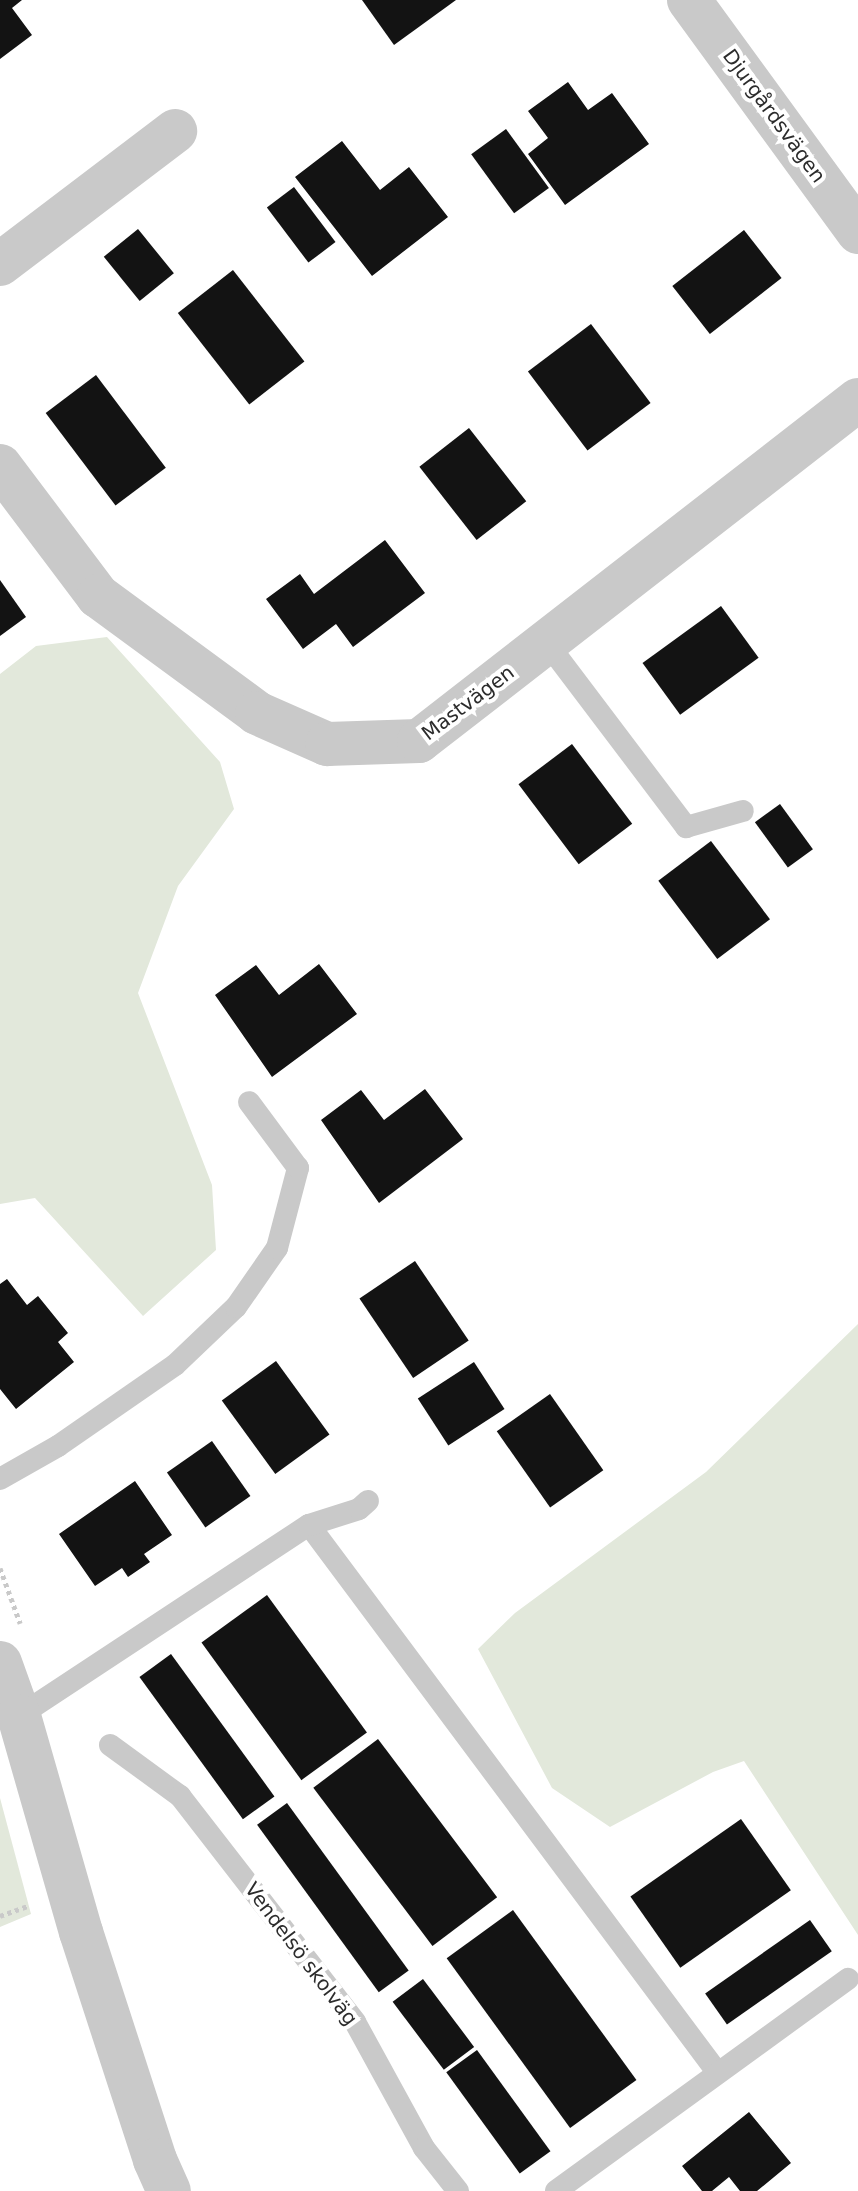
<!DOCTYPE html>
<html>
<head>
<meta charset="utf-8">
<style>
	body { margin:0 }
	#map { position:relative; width:858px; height:2191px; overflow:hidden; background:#fff; font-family:"DejaVu Sans",sans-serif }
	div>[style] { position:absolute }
	.green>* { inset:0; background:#e2e8db }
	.building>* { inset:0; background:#131313; transform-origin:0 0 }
	.path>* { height:5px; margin-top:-2.5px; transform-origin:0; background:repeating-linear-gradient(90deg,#c9c9c9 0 4px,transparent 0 8px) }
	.service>* { height:22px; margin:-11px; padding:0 11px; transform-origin:11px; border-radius:11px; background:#c9c9c9 }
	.minor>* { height:44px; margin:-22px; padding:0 22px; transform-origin:22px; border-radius:22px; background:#c9c9c9 }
	.tertiary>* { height:44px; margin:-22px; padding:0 22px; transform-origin:22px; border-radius:22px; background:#c9c9c9 }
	span { translate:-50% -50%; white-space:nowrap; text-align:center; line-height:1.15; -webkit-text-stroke:8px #fff; paint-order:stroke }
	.street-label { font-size:20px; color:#2c2c2c }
</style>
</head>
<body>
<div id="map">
	<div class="green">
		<i style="clip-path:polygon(107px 637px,220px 762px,234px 809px,178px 886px,138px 993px,212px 1185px,216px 1250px,143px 1316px,35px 1198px,0 1204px,0 674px,36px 646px)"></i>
		<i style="clip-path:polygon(858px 1324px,858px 1935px,744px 1761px,713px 1772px,610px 1827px,552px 1788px,478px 1649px,515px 1613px,706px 1472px)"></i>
		<i style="clip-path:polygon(0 1798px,31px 1914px,0 1927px)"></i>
	</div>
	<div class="building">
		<i style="clip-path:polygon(0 0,22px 0,12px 8px,32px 35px,0 59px)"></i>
		<i style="clip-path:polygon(362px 0,456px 0,394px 45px)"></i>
		<i style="clip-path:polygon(568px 82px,588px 110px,612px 93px,649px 144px,565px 205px,528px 154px,548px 138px,528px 111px)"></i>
		<i style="left:506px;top:129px;width:73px;height:43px;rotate:54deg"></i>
		<i style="clip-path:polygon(342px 141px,380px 190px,409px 167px,448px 217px,372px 276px,295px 177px)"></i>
		<i style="left:294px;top:187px;width:69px;height:34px;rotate:53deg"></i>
		<i style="left:138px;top:229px;width:57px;height:44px;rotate:51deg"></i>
		<i style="left:744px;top:230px;width:61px;height:91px;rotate:52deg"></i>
		<i style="left:233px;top:270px;width:116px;height:70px;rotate:52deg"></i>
		<i style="left:591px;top:324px;width:99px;height:79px;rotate:53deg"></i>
		<i style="left:96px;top:375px;width:116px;height:63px;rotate:53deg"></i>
		<i style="left:469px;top:428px;width:93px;height:63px;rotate:52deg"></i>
		<i style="clip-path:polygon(385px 540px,425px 593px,353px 647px,336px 624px,303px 649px,266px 599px,300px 574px,314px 594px)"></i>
		<i style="clip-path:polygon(0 580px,26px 617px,0 636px)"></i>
		<i style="left:721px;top:606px;width:64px;height:97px;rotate:54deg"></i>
		<i style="left:572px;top:744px;width:100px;height:67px;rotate:53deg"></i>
		<i style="left:780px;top:804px;width:56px;height:31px;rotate:54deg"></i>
		<i style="left:711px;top:841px;width:98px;height:66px;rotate:53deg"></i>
		<i style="clip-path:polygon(319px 964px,357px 1014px,272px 1077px,215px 995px,256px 965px,279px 995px)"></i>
		<i style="clip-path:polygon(425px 1089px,463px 1139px,379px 1203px,321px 1120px,361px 1090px,384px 1120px)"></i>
		<i style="left:415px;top:1261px;width:96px;height:67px;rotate:56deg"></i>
		<i style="clip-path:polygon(7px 1279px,27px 1305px,38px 1296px,68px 1333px,58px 1342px,74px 1362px,16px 1409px,0 1389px,0 1284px)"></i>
		<i style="left:276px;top:1361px;width:91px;height:67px;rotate:54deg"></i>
		<i style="left:474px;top:1362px;width:56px;height:67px;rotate:57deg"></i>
		<i style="left:550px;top:1394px;width:93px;height:65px;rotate:55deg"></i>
		<i style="left:212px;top:1441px;width:67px;height:55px;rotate:55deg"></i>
		<i style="clip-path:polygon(135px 1481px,172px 1535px,144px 1554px,150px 1562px,128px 1577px,122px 1568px,95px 1586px,59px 1534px)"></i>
		<i style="left:267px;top:1595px;width:170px;height:81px;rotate:54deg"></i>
		<i style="left:171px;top:1654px;width:176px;height:39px;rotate:54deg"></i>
		<i style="left:378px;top:1739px;width:198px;height:81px;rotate:53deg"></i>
		<i style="left:287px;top:1803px;width:207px;height:37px;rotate:54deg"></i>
		<i style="left:741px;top:1819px;width:87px;height:135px;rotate:55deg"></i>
		<i style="left:513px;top:1910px;width:210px;height:82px;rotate:54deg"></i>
		<i style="left:810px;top:1920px;width:38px;height:128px;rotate:55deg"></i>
		<i style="left:423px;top:1979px;width:85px;height:38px;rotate:53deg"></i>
		<i style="left:477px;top:2050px;width:125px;height:38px;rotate:54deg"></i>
		<i style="clip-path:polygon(749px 2112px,791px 2163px,757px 2191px,740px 2191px,729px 2177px,712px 2191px,702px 2191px,682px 2166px)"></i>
	</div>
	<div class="path">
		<i style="left:0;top:1568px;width:59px;rotate:70deg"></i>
		<i style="left:0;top:1916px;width:29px;rotate:-20deg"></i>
	</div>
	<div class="service">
		<i style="left:547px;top:643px;width:231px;rotate:52.9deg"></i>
		<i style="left:686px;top:827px;width:59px;rotate:-15.7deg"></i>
		<i style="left:0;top:1479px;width:67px;rotate:-29.6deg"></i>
		<i style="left:58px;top:1446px;width:142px;rotate:-34.7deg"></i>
		<i style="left:175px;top:1365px;width:84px;rotate:-43.6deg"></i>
		<i style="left:236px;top:1307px;width:72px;rotate:-55.2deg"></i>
		<i style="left:277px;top:1248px;width:83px;rotate:-75.3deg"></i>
		<i style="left:298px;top:1168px;width:82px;rotate:-126.6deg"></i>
		<i style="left:309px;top:1525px;width:682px;rotate:53.28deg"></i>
		<i style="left:19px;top:1716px;width:347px;rotate:-33.4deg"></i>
		<i style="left:309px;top:1525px;width:52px;rotate:-17.7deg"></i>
		<i style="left:359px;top:1509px;width:12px;rotate:-42deg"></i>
		<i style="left:110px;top:1745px;width:87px;rotate:36.1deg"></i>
		<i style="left:180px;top:1796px;width:286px;rotate:52.2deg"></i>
		<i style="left:355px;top:2022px;width:144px;rotate:61.3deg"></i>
		<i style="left:424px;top:2148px;width:55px;rotate:51.7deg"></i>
		<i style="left:556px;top:2191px;width:361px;rotate:-36deg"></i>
	</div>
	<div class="minor">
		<i style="left:689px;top:0;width:287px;rotate:53.9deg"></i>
		<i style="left:0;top:264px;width:220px;rotate:-37.2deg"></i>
		<i style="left:0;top:466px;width:163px;rotate:53deg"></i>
		<i style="left:98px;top:596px;width:197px;rotate:36.3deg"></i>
		<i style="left:257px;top:713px;width:77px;rotate:23.9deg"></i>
		<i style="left:327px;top:744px;width:92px;rotate:-1.9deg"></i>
		<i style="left:419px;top:741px;width:556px;rotate:-37.84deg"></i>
	</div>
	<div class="tertiary">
		<i style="left:0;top:1663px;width:56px;rotate:70.3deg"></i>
		<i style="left:19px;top:1716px;width:225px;rotate:74deg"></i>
		<i style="left:81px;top:1932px;width:240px;rotate:72deg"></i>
		<i style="left:155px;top:2160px;width:34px;rotate:66deg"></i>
	</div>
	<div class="street-label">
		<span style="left:774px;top:116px;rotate:54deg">Djurgårdsvägen</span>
		<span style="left:468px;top:703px;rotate:-37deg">Mastvägen</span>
		<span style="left:301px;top:1954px;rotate:53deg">Vendelsö skolväg</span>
	</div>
</div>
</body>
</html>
